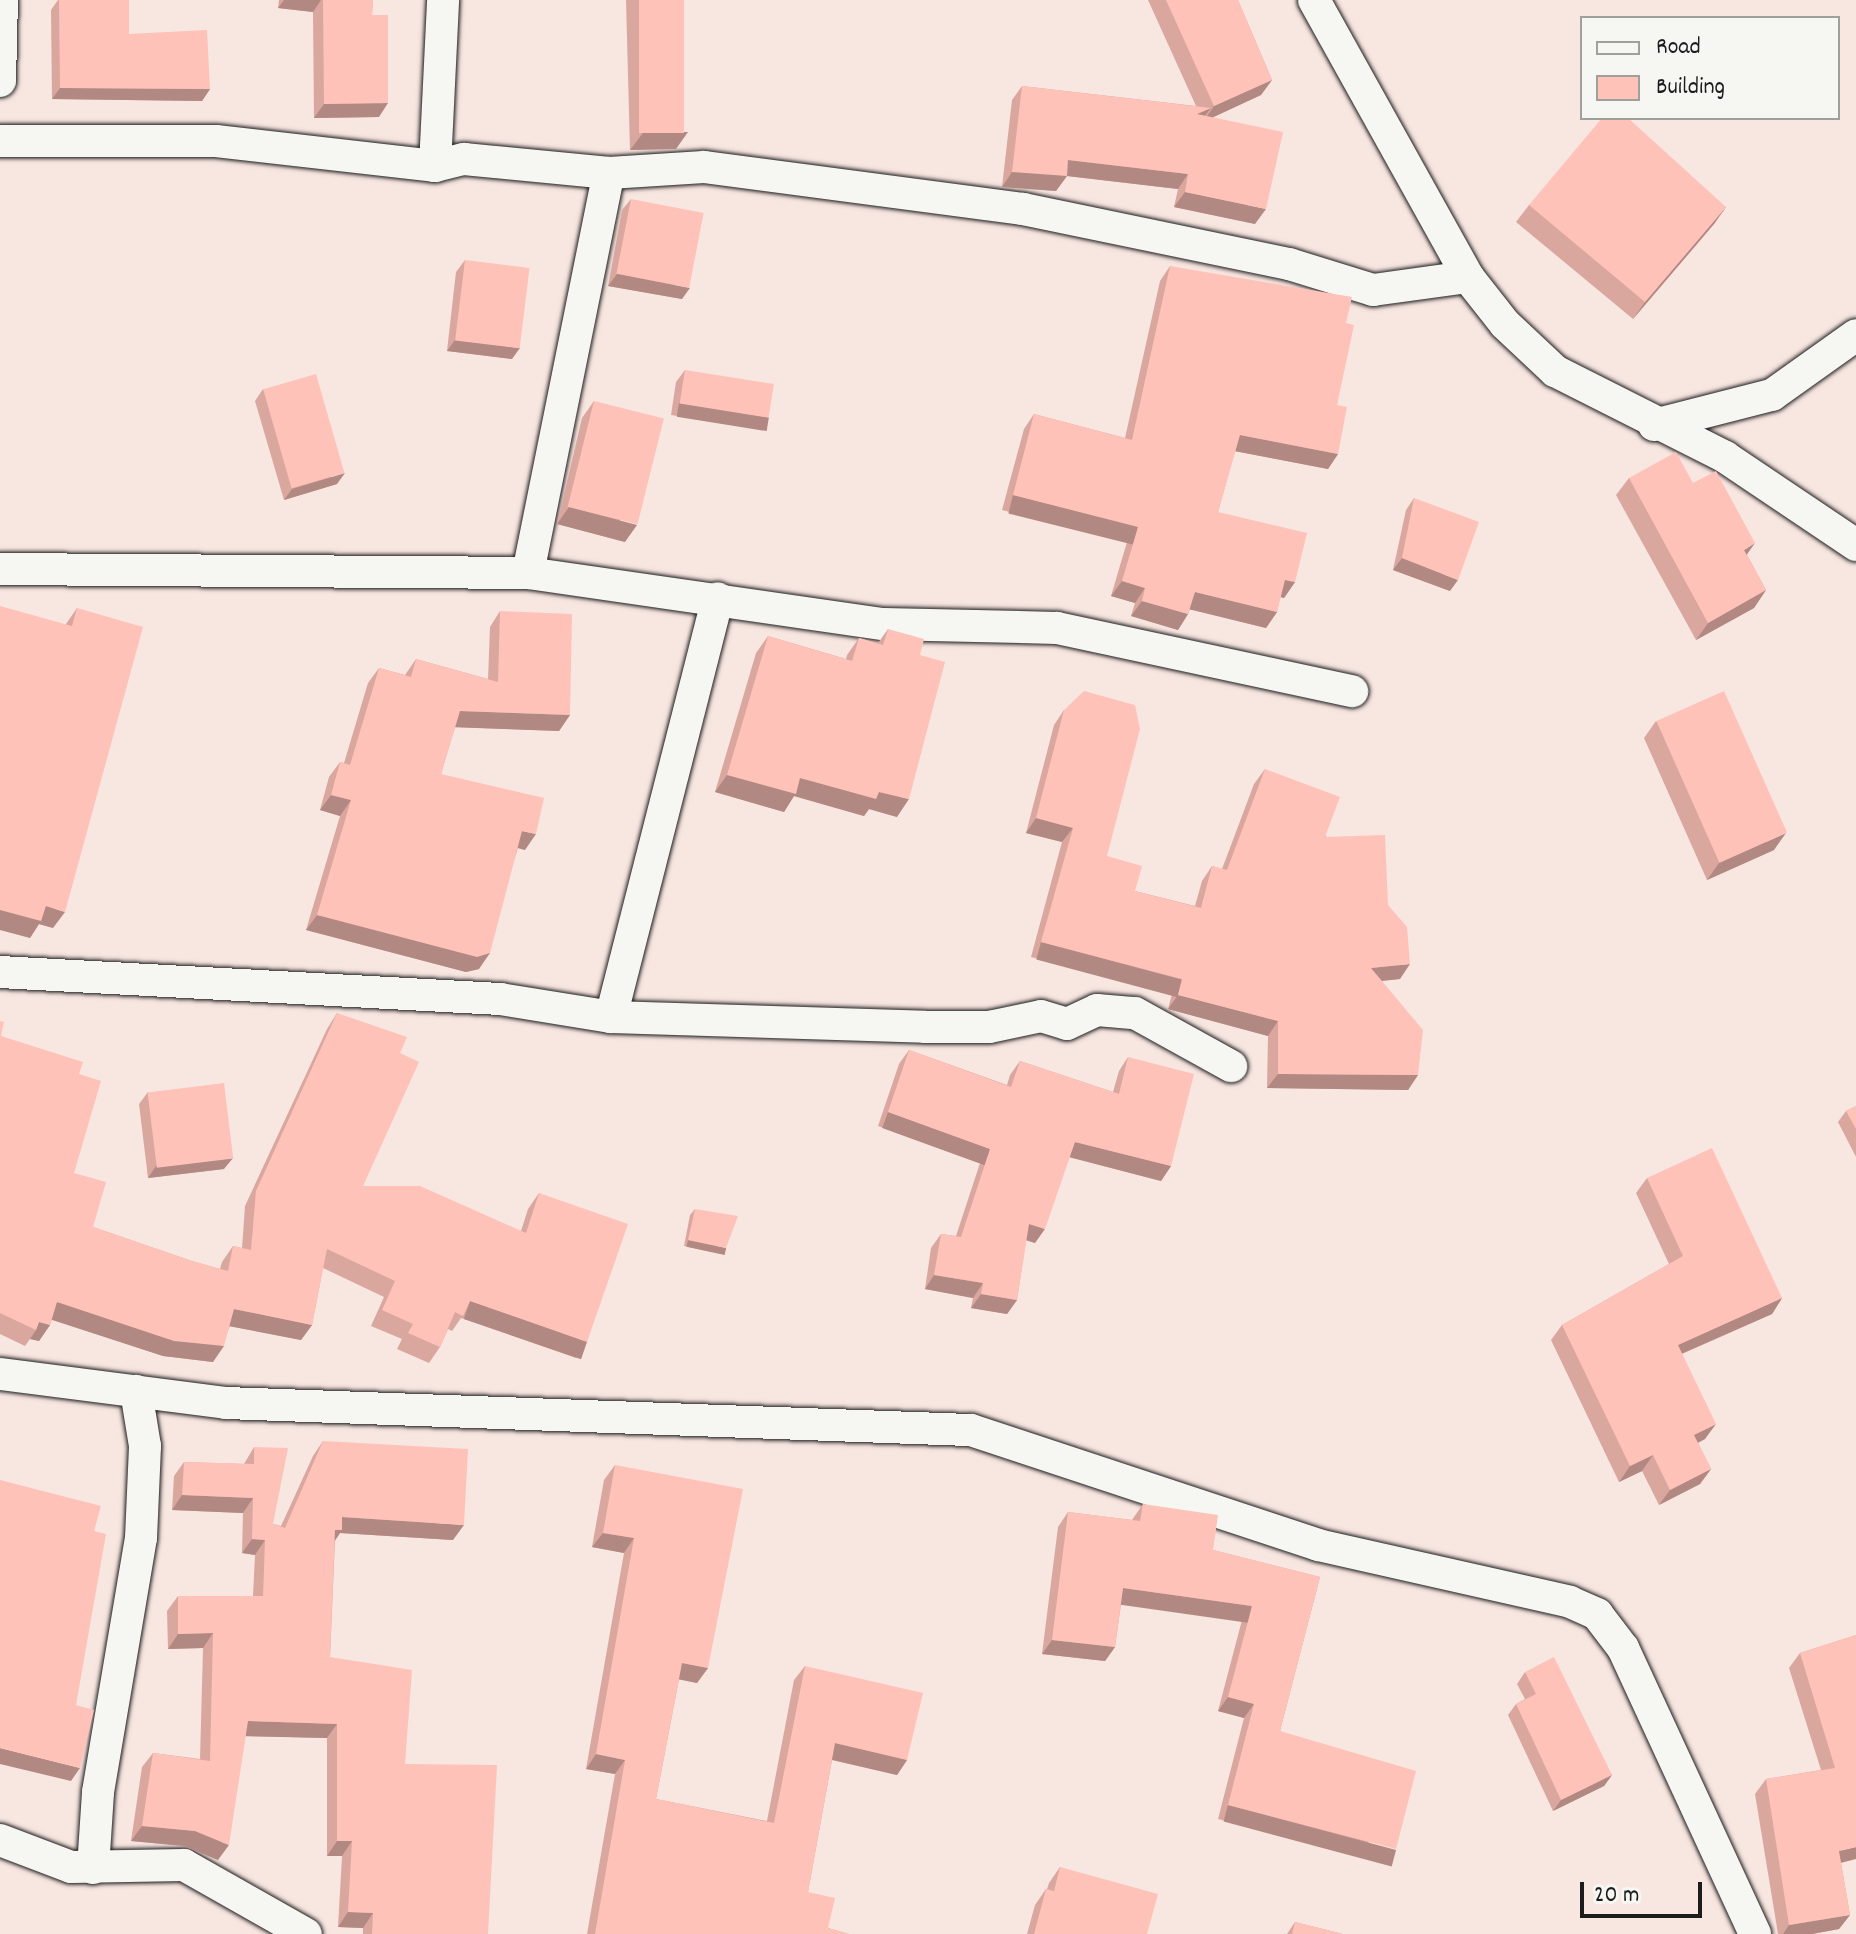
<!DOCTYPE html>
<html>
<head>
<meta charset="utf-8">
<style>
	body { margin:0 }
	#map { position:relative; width:1856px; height:1934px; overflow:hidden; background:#f8e6e1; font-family:Dekko,sans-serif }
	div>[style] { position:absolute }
	.roads { filter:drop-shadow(0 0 2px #1c1c1c) drop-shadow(0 0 2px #1c1c1c) }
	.minor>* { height:32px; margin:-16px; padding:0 16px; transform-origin:16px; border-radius:16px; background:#f6f6f2 }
	.wall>* { inset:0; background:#daa79f }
	.shaded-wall>* { inset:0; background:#b28882; transform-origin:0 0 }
	.building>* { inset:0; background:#fec2b9; transform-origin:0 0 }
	span { translate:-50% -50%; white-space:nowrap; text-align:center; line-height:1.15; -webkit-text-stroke:7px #f6f6f2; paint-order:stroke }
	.legend { position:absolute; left:1580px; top:16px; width:260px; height:104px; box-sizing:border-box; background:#f6f6f2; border:2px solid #9f9f9c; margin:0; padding:10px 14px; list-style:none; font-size:24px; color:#1c1c1c }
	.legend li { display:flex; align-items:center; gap:16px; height:40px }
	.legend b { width:40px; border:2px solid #9f9f9c }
	.scale { position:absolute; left:1580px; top:1882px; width:122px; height:36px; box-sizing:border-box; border:4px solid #1c1c1c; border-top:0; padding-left:10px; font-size:24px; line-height:28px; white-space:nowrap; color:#1c1c1c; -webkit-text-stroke:6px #f6f6f2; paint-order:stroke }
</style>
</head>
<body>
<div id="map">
	<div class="roads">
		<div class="minor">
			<i style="left:1314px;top:0;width:317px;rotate:60.9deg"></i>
			<i style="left:1468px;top:277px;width:60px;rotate:51.8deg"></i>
			<i style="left:1505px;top:324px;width:69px;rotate:43.2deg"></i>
			<i style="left:1555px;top:371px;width:191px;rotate:26.8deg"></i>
			<i style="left:1725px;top:457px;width:158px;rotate:33.9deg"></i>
			<i style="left:0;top:81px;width:81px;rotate:-88.6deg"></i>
			<i style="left:0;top:141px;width:216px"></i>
			<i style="left:216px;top:141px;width:220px;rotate:6.5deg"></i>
			<i style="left:435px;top:166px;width:30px;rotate:-14deg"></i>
			<i style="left:464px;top:159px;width:146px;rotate:5.5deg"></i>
			<i style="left:609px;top:173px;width:95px;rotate:-3.6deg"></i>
			<i style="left:704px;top:167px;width:322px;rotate:7.5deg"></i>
			<i style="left:1023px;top:209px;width:272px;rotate:11.7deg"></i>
			<i style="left:1289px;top:264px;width:88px;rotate:17.2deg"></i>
			<i style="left:1373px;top:290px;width:96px;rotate:-7.8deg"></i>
			<i style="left:435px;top:166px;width:166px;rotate:-87.2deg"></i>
			<i style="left:1654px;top:425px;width:122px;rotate:-14.3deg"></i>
			<i style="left:1772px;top:395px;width:103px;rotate:-35.5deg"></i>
			<i style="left:0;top:569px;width:528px;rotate:0.43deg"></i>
			<i style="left:528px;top:573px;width:360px;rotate:8.2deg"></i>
			<i style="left:884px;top:624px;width:173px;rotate:1.3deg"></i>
			<i style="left:1057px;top:628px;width:302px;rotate:12.1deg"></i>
			<i style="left:528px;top:573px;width:408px;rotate:-78.6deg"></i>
			<i style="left:0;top:972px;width:501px;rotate:3.09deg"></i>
			<i style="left:500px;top:999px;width:112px;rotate:9.2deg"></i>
			<i style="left:611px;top:1017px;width:314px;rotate:1.8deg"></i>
			<i style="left:925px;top:1027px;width:64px"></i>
			<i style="left:989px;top:1027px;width:53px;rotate:-11.9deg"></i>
			<i style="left:1041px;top:1016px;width:27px;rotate:17deg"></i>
			<i style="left:1067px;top:1024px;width:33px;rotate:-25deg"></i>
			<i style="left:1097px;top:1010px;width:38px;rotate:5deg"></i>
			<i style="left:1135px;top:1013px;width:110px;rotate:28.9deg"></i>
			<i style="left:611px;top:1017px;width:432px;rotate:-75.7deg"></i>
			<i style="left:0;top:1374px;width:228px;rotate:7.3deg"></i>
			<i style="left:226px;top:1403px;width:745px;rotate:2.08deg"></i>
			<i style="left:971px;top:1430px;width:366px;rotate:18.3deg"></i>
			<i style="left:1318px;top:1545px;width:258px;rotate:12.7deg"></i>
			<i style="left:1570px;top:1602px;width:30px;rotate:24deg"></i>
			<i style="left:1597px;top:1614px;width:43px;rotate:52.6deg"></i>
			<i style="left:1623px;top:1648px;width:315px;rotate:65.2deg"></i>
			<i style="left:0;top:1840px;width:76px;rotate:20.8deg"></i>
			<i style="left:71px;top:1867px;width:113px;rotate:-1deg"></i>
			<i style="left:184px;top:1865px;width:140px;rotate:29.5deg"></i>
			<i style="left:93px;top:1868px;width:76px;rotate:-86.2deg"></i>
			<i style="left:98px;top:1792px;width:258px;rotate:-80.4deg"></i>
			<i style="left:141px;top:1538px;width:92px;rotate:-87.5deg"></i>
			<i style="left:145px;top:1446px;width:56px;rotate:-99.3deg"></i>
		</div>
	</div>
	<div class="wall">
		<i style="clip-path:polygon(58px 0,129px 0,129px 34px,210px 89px,202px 101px,52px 99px,51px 10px)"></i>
		<i style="clip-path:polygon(279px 0,373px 0,372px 15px,379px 117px,314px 118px,313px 12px,278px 8px)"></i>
		<i style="clip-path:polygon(626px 0,684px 0,676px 149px,630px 150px)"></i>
		<i style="clip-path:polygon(1148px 0,1238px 0,1272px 80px,1261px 95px,1213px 117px,1255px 224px,1174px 207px,1178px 189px,1067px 176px,1056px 191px,1002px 187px,1012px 100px,1022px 86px,1196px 106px)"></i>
		<i style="clip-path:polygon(631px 199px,682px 299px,608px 286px,622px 210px)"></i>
		<i style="clip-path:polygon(1529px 205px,1726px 207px,1714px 224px,1633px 319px,1516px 222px)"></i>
		<i style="clip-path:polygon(465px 260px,512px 359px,447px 351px,456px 272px)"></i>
		<i style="clip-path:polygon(1170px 266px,1346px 323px,1337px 405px,1338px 454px,1328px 469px,1235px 451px,1218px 512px,1295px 582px,1284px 598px,1280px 597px,1277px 612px,1266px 628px,1190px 609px,1188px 614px,1178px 630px,1131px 616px,1135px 603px,1111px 596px,1127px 542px,1002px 510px,1024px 429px,1034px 414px,1125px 438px,1160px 281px)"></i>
		<i style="clip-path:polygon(685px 370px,761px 429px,671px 415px,676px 382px)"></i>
		<i style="clip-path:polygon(263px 389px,337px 484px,284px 500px,255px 401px)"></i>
		<i style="clip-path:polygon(594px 401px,625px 542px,557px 524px,582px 418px)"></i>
		<i style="clip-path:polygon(1629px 478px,1693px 483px,1747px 555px,1766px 590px,1754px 608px,1696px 640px,1616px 495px)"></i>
		<i style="clip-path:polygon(1414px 498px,1450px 591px,1393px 570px,1406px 510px)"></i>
		<i style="clip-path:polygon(77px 608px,53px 928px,39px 924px,30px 938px,66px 624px)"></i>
		<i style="clip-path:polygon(500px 611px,570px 715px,559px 731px,455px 727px,441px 774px,525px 850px,518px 848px,479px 969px,466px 972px,306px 930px,340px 816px,320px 810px,329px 777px,340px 762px,344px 763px,368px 683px,379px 668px,405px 675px,416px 659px,488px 679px,490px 627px)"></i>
		<i style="clip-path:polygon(888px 629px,920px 655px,897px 817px,869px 809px,864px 816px,794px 796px,784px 812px,715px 792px,756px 653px,768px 636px,846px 659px,847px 655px,859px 638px,878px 643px)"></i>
		<i style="clip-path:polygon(1064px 710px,1107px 856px,1135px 891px,1195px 906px,1202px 881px,1212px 866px,1222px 869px,1254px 784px,1265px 769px,1388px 905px,1400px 979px,1382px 981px,1418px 1075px,1408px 1090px,1267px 1088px,1268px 1036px,1168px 1009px,1172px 994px,1031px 957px,1062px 842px,1026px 833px,1054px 725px)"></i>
		<i style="clip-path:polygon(1656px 721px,1774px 850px,1707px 880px,1644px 738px)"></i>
		<i style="clip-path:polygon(337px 1013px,400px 1053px,363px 1186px,521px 1231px,528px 1209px,539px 1193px,587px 1342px,576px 1358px,461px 1318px,452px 1331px,448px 1329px,440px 1347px,429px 1363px,397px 1349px,402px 1339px,371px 1326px,384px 1297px,323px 1268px,312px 1325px,301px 1340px,230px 1326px,213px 1362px,163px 1356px,52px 1319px,50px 1325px,39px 1341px,30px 1339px,25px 1346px,0 1334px,0 1021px,1px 1036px,79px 1074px,74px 1173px,93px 1227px,192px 1261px,220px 1269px,222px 1262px,233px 1246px,242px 1248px,245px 1206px,327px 1029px)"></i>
		<i style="clip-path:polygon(909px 1050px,1007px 1085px,1010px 1075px,1020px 1061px,1113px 1092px,1119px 1071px,1128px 1057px,1171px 1166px,1161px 1181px,1069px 1157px,1035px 1243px,1026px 1240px,1017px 1300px,1007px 1314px,971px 1308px,973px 1298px,925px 1289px,931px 1248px,941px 1234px,956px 1236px,980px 1163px,878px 1126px,899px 1064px)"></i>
		<i style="clip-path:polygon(148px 1092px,224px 1169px,148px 1178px,139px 1104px)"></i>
		<i style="clip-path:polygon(1856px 1106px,1856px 1157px,1838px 1122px,1846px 1111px)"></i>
		<i style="clip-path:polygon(1647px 1178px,1782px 1298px,1772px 1314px,1682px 1354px,1705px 1439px,1698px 1443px,1711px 1469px,1700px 1484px,1659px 1505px,1642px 1471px,1619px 1482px,1551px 1340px,1562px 1325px,1669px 1264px,1636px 1193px)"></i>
		<i style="clip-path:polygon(695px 1209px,722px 1254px,684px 1246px,690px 1215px)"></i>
		<i style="clip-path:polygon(323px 1441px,453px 1540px,340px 1533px,335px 1540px,330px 1657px,405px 1764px,488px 1934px,363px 1934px,363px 1928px,338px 1927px,342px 1856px,327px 1856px,327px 1738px,245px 1736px,218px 1860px,184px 1846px,131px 1841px,142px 1767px,153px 1753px,200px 1759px,203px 1648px,168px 1649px,167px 1611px,178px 1596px,253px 1596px,255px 1555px,242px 1553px,243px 1513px,172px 1510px,174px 1476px,184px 1462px,244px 1464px,254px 1447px,273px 1524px,281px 1526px,313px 1456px)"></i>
		<i style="clip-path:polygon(615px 1465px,708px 1668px,697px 1683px,679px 1679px,656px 1799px,767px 1821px,794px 1680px,805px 1666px,907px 1760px,897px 1775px,832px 1760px,808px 1892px,828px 1928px,849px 1934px,587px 1934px,615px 1774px,586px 1769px,624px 1553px,592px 1547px,604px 1480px)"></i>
		<i style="clip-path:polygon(1143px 1504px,1213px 1550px,1320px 1577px,1280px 1731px,1386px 1864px,1218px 1819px,1244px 1718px,1218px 1711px,1242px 1620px,1121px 1604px,1115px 1647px,1105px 1661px,1042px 1654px,1058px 1527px,1068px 1512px,1132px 1520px)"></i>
		<i style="clip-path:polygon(1856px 1635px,1841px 1863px,1850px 1915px,1839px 1929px,1812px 1934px,1778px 1934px,1755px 1794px,1766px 1779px,1821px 1770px,1789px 1668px,1800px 1653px)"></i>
		<i style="clip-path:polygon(1525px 1672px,1612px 1775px,1604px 1786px,1553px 1811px,1508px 1715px,1516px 1704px,1525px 1699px,1517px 1684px)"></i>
		<i style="clip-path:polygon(1060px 1867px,1147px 1934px,1027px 1934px,1035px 1905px,1046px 1889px,1047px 1889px,1049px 1883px)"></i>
		<i style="clip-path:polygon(1295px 1922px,1343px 1934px,1287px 1934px)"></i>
	</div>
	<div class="shaded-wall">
		<i style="clip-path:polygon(284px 0,321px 0,313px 12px,278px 8px)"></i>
		<i style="clip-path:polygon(1272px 80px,1261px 95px,1203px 122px,1214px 106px)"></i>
		<i style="clip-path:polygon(60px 88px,210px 89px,202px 101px,52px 99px)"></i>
		<i style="clip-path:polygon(388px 103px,379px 117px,314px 118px,324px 104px)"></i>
		<i style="clip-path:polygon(1211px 108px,1200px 122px,1197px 114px)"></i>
		<i style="clip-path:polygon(688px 132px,676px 149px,630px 150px,643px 133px)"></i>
		<i style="clip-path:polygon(1068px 160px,1188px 174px,1178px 189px,1067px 176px,1056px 191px,1002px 187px,1012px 172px)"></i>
		<i style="clip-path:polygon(1185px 192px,1266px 209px,1255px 224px,1174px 207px)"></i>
		<i style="clip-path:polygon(1726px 207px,1714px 224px,1633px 319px,1645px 302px)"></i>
		<i style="clip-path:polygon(617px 274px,690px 288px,682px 299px,608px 286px)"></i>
		<i style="clip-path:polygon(455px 340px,520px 348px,512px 359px,447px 351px)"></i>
		<i style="left:679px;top:403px;width:91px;height:14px;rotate:9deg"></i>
		<i style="clip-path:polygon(1240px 435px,1338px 454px,1328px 469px,1229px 450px)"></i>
		<i style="clip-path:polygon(345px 473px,337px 484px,284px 500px,292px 489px)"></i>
		<i style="left:1013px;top:495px;width:129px;height:19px;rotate:14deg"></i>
		<i style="clip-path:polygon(569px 507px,637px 525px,625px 542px,557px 524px)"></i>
		<i style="clip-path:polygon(1755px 543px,1743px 560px,1744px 550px)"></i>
		<i style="clip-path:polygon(1402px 558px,1458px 580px,1450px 591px,1393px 570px)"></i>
		<i style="clip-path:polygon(1285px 580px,1295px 582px,1284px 598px,1274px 595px)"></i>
		<i style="clip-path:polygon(1122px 581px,1145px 588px,1135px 603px,1111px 596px)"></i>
		<i style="clip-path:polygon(1766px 590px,1754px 608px,1696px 640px,1708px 623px)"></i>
		<i style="clip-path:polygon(1195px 592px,1277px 612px,1266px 628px,1184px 608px)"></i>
		<i style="clip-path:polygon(1142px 601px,1188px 614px,1178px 630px,1131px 616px)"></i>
		<i style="clip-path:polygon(460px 711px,570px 715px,559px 731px,449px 727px)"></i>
		<i style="clip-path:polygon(727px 775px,800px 778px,879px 792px,909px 799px,897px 817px,869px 809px,864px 816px,794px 796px,784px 812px,715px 792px)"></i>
		<i style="clip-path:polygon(331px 795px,351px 800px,340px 816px,320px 810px)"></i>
		<i style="clip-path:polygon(1036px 818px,1073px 828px,1062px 842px,1026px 833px)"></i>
		<i style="clip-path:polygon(522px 831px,536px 834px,525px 850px,511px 846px)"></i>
		<i style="clip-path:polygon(1786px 833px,1774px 850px,1707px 880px,1719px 863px)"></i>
		<i style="clip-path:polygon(46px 906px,65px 912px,53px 928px,39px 924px,30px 938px,0 930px,0 910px)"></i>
		<i style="clip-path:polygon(317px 915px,490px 953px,479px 969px,466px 972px,306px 930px)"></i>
		<i style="left:1041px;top:942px;width:146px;height:18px;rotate:15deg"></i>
		<i style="clip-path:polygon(1410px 964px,1400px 979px,1360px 983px,1371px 968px)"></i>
		<i style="clip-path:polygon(1178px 995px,1278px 1021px,1268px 1036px,1168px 1009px)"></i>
		<i style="clip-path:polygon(1278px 1074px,1418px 1075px,1408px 1090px,1267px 1088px)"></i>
		<i style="left:888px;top:1112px;width:109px;height:17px;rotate:20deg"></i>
		<i style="clip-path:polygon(1075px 1142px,1171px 1166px,1161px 1181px,1065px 1156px)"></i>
		<i style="clip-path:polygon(233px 1158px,224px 1169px,148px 1178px,156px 1166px)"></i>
		<i style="clip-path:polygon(1029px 1224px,1045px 1229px,1035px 1243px,1019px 1238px)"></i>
		<i style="left:688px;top:1240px;width:39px;height:7px;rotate:12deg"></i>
		<i style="clip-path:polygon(934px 1275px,983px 1283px,973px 1298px,925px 1289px)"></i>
		<i style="clip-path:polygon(981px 1294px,1017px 1300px,1007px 1314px,971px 1308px)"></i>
		<i style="clip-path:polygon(1782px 1298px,1772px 1314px,1667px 1360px,1678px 1345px)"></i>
		<i style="left:470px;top:1301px;width:124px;height:19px;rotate:19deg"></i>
		<i style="clip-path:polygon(57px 1302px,224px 1346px,213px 1362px,163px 1356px,46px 1318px)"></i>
		<i style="clip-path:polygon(234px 1309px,312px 1325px,301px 1340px,223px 1325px)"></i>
		<i style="clip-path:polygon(39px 1322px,50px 1325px,39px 1341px,30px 1339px,36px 1330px)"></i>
		<i style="clip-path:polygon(1716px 1424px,1705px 1439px,1683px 1450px,1694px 1435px)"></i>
		<i style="clip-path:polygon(1653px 1455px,1642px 1471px,1619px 1482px,1630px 1466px)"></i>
		<i style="clip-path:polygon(1711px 1469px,1700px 1484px,1659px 1505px,1670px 1490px)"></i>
		<i style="clip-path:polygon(182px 1495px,253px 1498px,243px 1513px,172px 1510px)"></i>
		<i style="clip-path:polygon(342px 1517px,464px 1525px,453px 1540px,340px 1533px,332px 1545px,325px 1545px)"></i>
		<i style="clip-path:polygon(603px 1533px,634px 1538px,624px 1553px,592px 1547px)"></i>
		<i style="clip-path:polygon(252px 1539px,265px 1540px,255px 1555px,242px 1553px)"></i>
		<i style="left:1123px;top:1588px;width:130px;height:17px;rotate:8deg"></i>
		<i style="clip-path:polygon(213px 1633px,203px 1648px,168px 1649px,178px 1634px)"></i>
		<i style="clip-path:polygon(1052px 1640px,1115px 1647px,1105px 1661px,1042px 1654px)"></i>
		<i style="clip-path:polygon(682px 1663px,708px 1668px,697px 1683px,672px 1678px)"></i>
		<i style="clip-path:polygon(1228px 1697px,1254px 1704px,1244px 1718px,1218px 1711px)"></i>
		<i style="clip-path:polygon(248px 1721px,337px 1724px,327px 1738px,237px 1736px)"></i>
		<i style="clip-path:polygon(835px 1743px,907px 1760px,897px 1775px,824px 1758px)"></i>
		<i style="clip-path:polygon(0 1748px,80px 1768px,71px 1781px,0 1764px)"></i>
		<i style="clip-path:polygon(596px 1754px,625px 1760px,615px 1774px,586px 1769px)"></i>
		<i style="clip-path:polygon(1612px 1775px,1604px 1786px,1553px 1811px,1561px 1800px)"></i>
		<i style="left:1228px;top:1805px;width:174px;height:17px;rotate:15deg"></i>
		<i style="clip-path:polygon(142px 1826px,195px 1831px,229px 1845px,218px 1860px,184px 1846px,131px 1841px)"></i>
		<i style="clip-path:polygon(337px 1841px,352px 1841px,342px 1856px,327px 1856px)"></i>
		<i style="clip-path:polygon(1856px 1847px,1856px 1859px,1829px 1866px,1839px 1851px)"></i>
		<i style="clip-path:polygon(348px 1912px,373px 1913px,363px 1928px,338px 1927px)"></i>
		<i style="clip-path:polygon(1850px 1915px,1839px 1929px,1812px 1934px,1783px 1934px,1789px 1925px)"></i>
	</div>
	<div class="building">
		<i style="clip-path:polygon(59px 0,129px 0,129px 34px,207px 30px,210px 89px,60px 88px)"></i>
		<i style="clip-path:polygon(323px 0,373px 0,372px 15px,388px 15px,388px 103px,324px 104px)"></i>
		<i style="left:639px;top:0;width:45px;height:133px"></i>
		<i style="clip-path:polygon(1166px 0,1238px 0,1272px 80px,1214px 106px)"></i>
		<i style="clip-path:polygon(1022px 86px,1211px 108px,1197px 114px,1283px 132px,1266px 209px,1185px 192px,1188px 174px,1068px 160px,1067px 176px,1012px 172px)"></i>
		<i style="clip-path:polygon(1602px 118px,1628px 118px,1726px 207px,1645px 302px,1529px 205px)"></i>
		<i style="left:631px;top:199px;width:74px;height:76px;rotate:11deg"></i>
		<i style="left:465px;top:260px;width:65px;height:81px;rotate:7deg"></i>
		<i style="clip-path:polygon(1170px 266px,1352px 297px,1346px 323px,1354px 325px,1337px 405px,1347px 407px,1338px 454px,1240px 435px,1218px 512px,1307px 533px,1295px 582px,1285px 580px,1277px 612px,1195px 592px,1188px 614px,1142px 601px,1145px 588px,1122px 581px,1138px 527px,1013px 495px,1034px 414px,1132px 440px)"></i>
		<i style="left:685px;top:370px;width:90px;height:34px;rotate:9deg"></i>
		<i style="left:316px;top:374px;width:103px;height:55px;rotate:74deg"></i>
		<i style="left:594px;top:401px;width:72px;height:109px;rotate:14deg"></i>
		<i style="clip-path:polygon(1676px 452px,1693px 483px,1716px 471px,1755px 543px,1744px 550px,1766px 590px,1708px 623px,1629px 478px)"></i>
		<i style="clip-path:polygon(1414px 498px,1479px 522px,1458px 580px,1402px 558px)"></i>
		<i style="clip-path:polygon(0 606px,72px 626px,77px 608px,143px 627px,65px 912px,46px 906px,41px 921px,0 910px)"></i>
		<i style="clip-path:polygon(500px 611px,572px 614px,570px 715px,460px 711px,441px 774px,544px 798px,536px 834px,522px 831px,490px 953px,477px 957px,317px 915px,351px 800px,331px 795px,340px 762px,350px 765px,379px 668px,411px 677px,416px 659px,498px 682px)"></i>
		<i style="clip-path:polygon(888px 629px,924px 639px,920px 655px,945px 662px,909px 799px,879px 792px,876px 799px,800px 778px,796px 794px,727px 775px,768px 636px,852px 661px,859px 638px,883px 645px)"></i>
		<i style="clip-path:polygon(1084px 691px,1135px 705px,1140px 729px,1107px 856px,1142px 866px,1135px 891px,1201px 908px,1212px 866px,1227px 870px,1265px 769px,1340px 797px,1325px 837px,1385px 835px,1388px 905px,1407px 927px,1410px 964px,1371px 968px,1423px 1030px,1418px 1075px,1278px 1074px,1278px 1021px,1178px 995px,1182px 979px,1041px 942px,1073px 828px,1036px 818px,1064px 710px)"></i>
		<i style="left:1724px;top:691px;width:155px;height:74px;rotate:66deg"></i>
		<i style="clip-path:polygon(337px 1013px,407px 1037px,400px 1053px,419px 1062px,363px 1186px,420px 1186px,526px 1233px,539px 1193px,628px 1224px,587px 1342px,470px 1301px,463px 1316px,455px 1312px,440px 1347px,408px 1333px,413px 1324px,382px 1310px,395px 1281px,327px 1249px,312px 1325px,234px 1309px,224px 1346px,174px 1341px,57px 1302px,50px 1325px,39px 1322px,36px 1330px,0 1313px,0 1021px,4px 1022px,1px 1036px,83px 1062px,79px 1074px,101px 1081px,74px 1173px,106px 1182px,93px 1227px,192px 1261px,228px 1271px,233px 1246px,251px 1250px,256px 1191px)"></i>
		<i style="clip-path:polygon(909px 1050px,1011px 1087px,1020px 1061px,1119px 1094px,1128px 1057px,1194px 1074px,1171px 1166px,1075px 1142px,1045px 1229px,1029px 1224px,1017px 1300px,981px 1294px,983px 1283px,934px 1275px,941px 1234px,961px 1237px,990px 1149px,888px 1112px)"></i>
		<i style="left:224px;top:1083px;width:76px;height:77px;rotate:83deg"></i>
		<i style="clip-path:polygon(1856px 1106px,1856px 1129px,1846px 1111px)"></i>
		<i style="clip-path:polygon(1712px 1148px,1782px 1298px,1678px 1345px,1716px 1424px,1694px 1435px,1711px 1469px,1670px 1490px,1653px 1455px,1630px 1466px,1562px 1325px,1683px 1256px,1647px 1178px)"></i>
		<i style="clip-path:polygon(695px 1209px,738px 1216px,726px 1248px,688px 1240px)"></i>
		<i style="clip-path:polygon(323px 1441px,468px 1449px,464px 1525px,342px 1517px,342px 1530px,335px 1530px,330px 1657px,412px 1670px,405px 1764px,497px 1765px,488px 1934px,372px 1934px,373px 1913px,348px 1912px,352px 1841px,337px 1841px,337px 1724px,248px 1721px,229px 1845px,195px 1831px,142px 1826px,153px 1753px,210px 1761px,213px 1633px,178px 1634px,178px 1596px,263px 1596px,265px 1540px,252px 1539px,253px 1498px,182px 1495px,184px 1462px,254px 1464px,254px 1447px,288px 1448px,273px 1524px,285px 1528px)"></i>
		<i style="clip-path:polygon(615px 1465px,743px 1489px,708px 1668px,682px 1663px,656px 1799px,774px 1823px,805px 1666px,923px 1693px,907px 1760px,835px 1743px,808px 1892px,835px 1898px,828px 1928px,849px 1934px,595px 1934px,625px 1760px,596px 1754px,634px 1538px,603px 1533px)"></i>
		<i style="clip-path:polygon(0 1480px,101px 1506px,94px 1531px,106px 1534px,76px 1705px,94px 1710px,80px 1768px,0 1748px)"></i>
		<i style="clip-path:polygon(1143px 1504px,1218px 1515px,1213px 1550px,1320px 1577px,1280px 1731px,1416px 1771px,1396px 1849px,1228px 1805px,1254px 1704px,1228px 1697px,1252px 1606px,1123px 1588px,1115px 1647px,1052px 1640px,1068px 1512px,1140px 1521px)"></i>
		<i style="clip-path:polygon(1856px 1635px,1856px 1847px,1839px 1851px,1850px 1915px,1789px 1925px,1766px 1779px,1835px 1768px,1800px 1653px)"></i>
		<i style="clip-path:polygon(1554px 1657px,1612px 1775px,1561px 1800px,1516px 1704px,1536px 1694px,1525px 1672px)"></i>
		<i style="clip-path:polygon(1060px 1867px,1158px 1894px,1147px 1934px,1034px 1934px,1046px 1889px,1054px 1891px)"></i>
		<i style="clip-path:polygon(1295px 1922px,1343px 1934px,1292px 1934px)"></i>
	</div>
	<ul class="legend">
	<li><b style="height:10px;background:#f6f6f2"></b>Road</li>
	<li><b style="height:22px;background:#fec2b9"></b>Building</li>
	</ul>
	<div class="scale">20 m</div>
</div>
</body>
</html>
